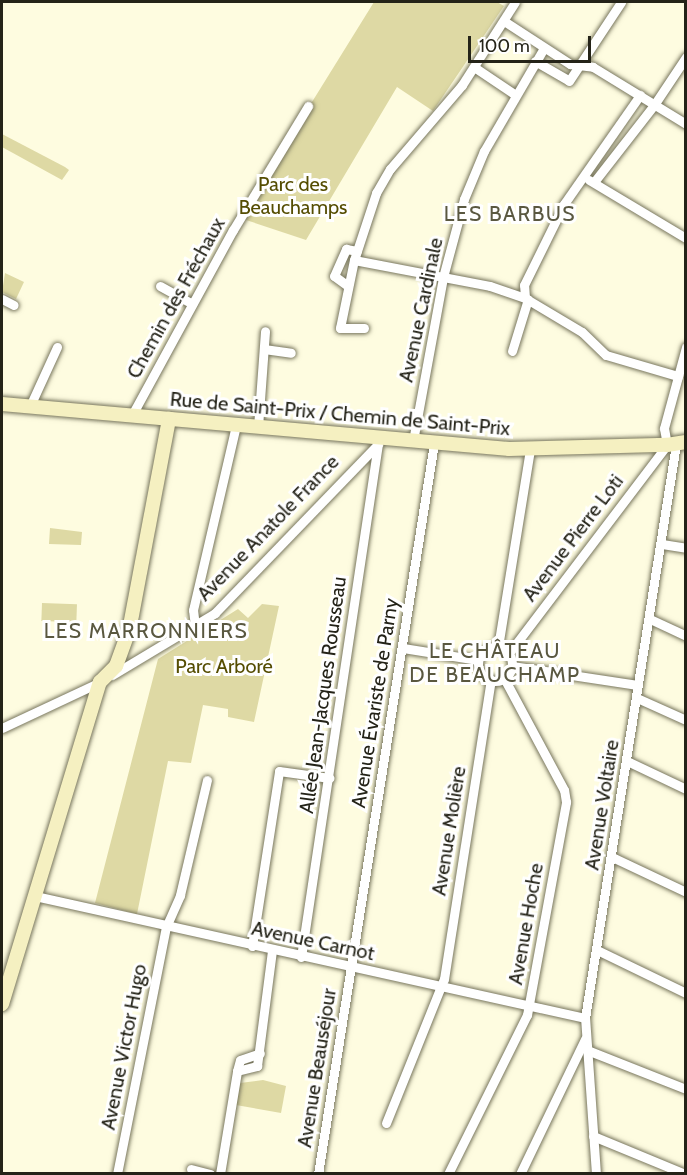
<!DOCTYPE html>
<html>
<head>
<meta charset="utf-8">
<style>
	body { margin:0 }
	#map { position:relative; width:687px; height:1175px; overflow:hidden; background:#fefce0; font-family:Cabin,sans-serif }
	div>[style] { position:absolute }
	.green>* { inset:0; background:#ded9a4; transform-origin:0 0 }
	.roads { filter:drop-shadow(0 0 2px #78765d) drop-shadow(0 0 2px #78765d) }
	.street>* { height:9px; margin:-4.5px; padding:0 4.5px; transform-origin:4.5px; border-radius:4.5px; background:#fff }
	.street>.ring { margin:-4.5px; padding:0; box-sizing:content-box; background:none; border:9px solid #fff; border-radius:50% }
	.secondary>* { height:14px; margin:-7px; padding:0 7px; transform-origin:7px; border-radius:7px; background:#f5f0c1 }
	span { translate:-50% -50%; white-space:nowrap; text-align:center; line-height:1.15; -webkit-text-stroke:6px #fff; paint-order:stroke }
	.park-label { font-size:20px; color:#554d02 }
	.street-label { font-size:20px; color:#242318 }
	.neighbourhood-label { font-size:21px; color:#5a5840; letter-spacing:1.5px }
	.frame { position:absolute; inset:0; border:3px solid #242318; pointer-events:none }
	.scale { position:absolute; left:468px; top:36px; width:123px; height:27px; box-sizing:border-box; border:3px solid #242318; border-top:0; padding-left:8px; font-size:18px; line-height:21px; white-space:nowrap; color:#242318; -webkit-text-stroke:4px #fff; paint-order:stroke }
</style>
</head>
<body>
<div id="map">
	<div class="green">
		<i style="clip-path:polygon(374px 2px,497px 2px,504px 6px,433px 111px,397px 87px,306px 240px,240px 218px)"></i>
		<i style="clip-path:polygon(2px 134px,65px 167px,69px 170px,62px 180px,2px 147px)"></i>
		<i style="clip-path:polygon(5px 273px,24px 282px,16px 299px,2px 292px)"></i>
		<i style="clip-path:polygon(50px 528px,82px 532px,81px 545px,49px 544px)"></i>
		<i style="left:42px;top:603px;width:35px;height:18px;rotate:2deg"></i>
		<i style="clip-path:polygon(262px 604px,279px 606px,254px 722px,228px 717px,228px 709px,203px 705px,191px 763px,168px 761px,137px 914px,95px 903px,158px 659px,238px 609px,248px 618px)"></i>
		<i style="clip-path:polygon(263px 1080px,286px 1086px,281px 1113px,236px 1105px,240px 1083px)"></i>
	</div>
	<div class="roads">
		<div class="street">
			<i style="left:504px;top:21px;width:79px;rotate:33.1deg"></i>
			<i style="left:570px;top:64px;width:23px;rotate:7deg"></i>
			<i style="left:593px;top:67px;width:109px;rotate:31.5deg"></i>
			<i style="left:535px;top:61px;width:39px;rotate:30deg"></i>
			<i style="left:569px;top:81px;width:95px;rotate:-56.6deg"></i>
			<i style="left:474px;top:67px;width:48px;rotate:34deg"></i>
			<i style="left:589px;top:180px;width:113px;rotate:30.9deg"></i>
			<i style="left:594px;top:182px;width:98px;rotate:-52.1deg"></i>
			<i style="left:654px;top:105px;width:58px;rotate:-56.3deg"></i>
			<i style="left:354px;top:260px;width:138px;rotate:10.8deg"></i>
			<i style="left:490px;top:286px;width:37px;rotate:19deg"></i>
			<i style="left:525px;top:298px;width:66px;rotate:30.8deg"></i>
			<i style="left:582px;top:332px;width:33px;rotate:44deg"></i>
			<i style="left:606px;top:355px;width:75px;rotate:16.3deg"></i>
			<i style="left:160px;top:286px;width:37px;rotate:29deg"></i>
			<i style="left:348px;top:286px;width:17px;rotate:-144deg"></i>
			<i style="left:334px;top:276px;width:30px;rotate:-66deg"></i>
			<i style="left:346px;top:249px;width:11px;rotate:10deg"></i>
			<i style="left:525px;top:298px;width:13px;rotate:-94deg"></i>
			<i style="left:524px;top:285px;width:90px;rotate:-63.7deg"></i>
			<i style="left:564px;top:204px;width:133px;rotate:-55.1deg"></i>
			<i style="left:2px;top:299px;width:13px;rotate:27deg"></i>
			<i style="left:364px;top:328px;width:24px;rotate:180deg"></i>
			<i style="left:340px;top:328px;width:69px;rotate:-78.4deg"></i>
			<i style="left:354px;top:260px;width:71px;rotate:-71.8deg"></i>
			<i style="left:376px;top:193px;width:28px;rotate:-60deg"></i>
			<i style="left:390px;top:169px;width:111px;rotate:-49.4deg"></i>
			<i style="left:462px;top:85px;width:98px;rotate:-57.4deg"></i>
			<i style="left:264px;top:349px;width:27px;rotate:8deg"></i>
			<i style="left:512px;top:351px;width:54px;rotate:-72.9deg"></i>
			<i style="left:30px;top:406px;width:65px;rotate:-65.4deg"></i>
			<i style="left:132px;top:415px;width:211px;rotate:-61.4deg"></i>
			<i style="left:233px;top:230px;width:145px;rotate:-58.8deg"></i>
			<i style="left:258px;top:427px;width:96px;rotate:-85.8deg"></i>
			<i style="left:413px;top:441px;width:167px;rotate:-79.6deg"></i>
			<i style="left:443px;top:277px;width:81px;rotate:-74.9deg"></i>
			<i style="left:464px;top:199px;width:52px;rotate:-67.4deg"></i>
			<i style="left:484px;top:151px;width:119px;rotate:-59.8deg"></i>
			<i style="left:662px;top:544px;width:24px;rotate:9deg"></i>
			<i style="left:650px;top:619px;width:40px;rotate:25deg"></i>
			<i style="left:195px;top:626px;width:16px;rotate:-97deg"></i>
			<i style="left:193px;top:610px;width:190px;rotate:-76.9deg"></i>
			<i class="ring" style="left:478px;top:647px;width:25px;height:25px"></i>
			<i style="left:498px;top:647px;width:201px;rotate:-80.8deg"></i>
			<i style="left:403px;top:648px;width:76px;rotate:9.1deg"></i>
			<i style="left:509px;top:653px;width:261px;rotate:-52.8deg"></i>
			<i style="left:667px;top:445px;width:17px;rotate:-100deg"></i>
			<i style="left:664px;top:428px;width:84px;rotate:-74.8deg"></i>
			<i style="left:512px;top:666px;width:127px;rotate:8.6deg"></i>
			<i style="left:112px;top:675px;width:120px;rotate:-31deg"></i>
			<i style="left:215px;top:613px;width:235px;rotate:-46deg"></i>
			<i style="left:637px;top:698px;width:54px;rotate:24.2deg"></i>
			<i style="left:2px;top:728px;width:108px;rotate:-25.1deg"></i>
			<i style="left:627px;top:761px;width:65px;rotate:25.4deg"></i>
			<i style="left:612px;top:857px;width:82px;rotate:25.3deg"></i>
			<i style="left:35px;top:896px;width:563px;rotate:12.51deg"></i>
			<i style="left:252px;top:946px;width:177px;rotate:-81.2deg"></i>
			<i style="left:279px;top:771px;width:51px;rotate:7.8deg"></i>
			<i style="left:597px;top:950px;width:99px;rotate:25.8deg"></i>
			<i style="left:301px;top:957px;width:526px;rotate:-81.47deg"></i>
			<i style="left:587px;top:1050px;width:106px;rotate:21.5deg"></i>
			<i style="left:237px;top:1071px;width:11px;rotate:-75deg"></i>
			<i style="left:240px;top:1060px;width:21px;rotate:-19deg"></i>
			<i style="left:386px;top:1123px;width:155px;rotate:-68.1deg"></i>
			<i style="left:444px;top:979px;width:303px;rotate:-81.1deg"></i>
			<i style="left:593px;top:1136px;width:100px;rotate:22.4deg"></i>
			<i style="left:191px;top:1169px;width:20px;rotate:15deg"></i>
			<i style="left:117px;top:1174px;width:252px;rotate:-78.8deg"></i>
			<i style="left:166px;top:927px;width:35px;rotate:-66deg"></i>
			<i style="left:180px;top:895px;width:118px;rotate:-76.8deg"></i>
			<i style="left:220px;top:1174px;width:104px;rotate:-80.6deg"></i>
			<i style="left:237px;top:1071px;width:21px;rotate:-14deg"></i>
			<i style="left:257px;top:1066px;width:117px;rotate:-82.6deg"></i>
			<i style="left:318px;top:1174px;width:740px;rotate:-80.98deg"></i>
			<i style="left:448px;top:1174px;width:178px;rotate:-63.6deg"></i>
			<i style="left:527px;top:1015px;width:217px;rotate:-79.6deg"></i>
			<i style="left:566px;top:802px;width:12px;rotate:-99deg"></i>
			<i style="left:564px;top:790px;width:127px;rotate:-118.2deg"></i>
			<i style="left:520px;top:1174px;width:150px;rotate:-64.3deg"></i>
			<i style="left:596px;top:1174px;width:156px;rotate:-94deg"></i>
			<i style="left:585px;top:1018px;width:581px;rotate:-80.99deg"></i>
		</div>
		<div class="secondary">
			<i style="left:2px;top:404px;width:509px;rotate:5.07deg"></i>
			<i style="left:509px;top:449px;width:158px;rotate:-1.5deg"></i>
			<i style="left:667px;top:445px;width:19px;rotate:-9deg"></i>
			<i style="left:2px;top:1004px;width:337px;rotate:-73.1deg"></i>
			<i style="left:100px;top:682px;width:23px;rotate:-45deg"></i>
			<i style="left:116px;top:666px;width:37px;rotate:-70deg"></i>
			<i style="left:129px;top:631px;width:216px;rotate:-79.3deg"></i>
		</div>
	</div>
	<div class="park-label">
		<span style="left:293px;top:196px">Parc des<br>Beauchamps</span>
		<span style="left:224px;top:666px">Parc Arboré</span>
	</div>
	<div class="street-label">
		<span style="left:176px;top:298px;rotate:-61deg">Chemin des Fréchaux</span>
		<span style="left:421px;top:310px;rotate:-78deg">Avenue Cardinale</span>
		<span style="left:340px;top:414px;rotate:5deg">Rue de Saint-Prix / Chemin de Saint-Prix</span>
		<span style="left:268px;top:528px;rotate:-46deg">Avenue Anatole France</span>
		<span style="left:573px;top:538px;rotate:-53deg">Avenue Pierre Loti</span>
		<span style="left:323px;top:695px;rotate:-82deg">Allée Jean-Jacques Rousseau</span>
		<span style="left:375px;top:703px;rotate:-81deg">Avenue Évariste de Parny</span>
		<span style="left:602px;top:805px;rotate:-81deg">Avenue Voltaire</span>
		<span style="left:449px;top:831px;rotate:-81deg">Avenue Molière</span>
		<span style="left:526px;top:924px;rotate:-80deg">Avenue Hoche</span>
		<span style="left:313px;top:941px;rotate:12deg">Avenue Carnot</span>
		<span style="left:124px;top:1047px;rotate:-79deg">Avenue Victor Hugo</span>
		<span style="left:317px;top:1068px;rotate:-81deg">Avenue Beauséjour</span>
	</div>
	<div class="neighbourhood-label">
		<span style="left:510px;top:214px">LES BARBUS</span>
		<span style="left:146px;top:631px">LES MARRONNIERS</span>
		<span style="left:495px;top:663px">LE CHÂTEAU<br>DE BEAUCHAMP</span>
	</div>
	<div class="frame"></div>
	<div class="scale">100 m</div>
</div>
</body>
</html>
